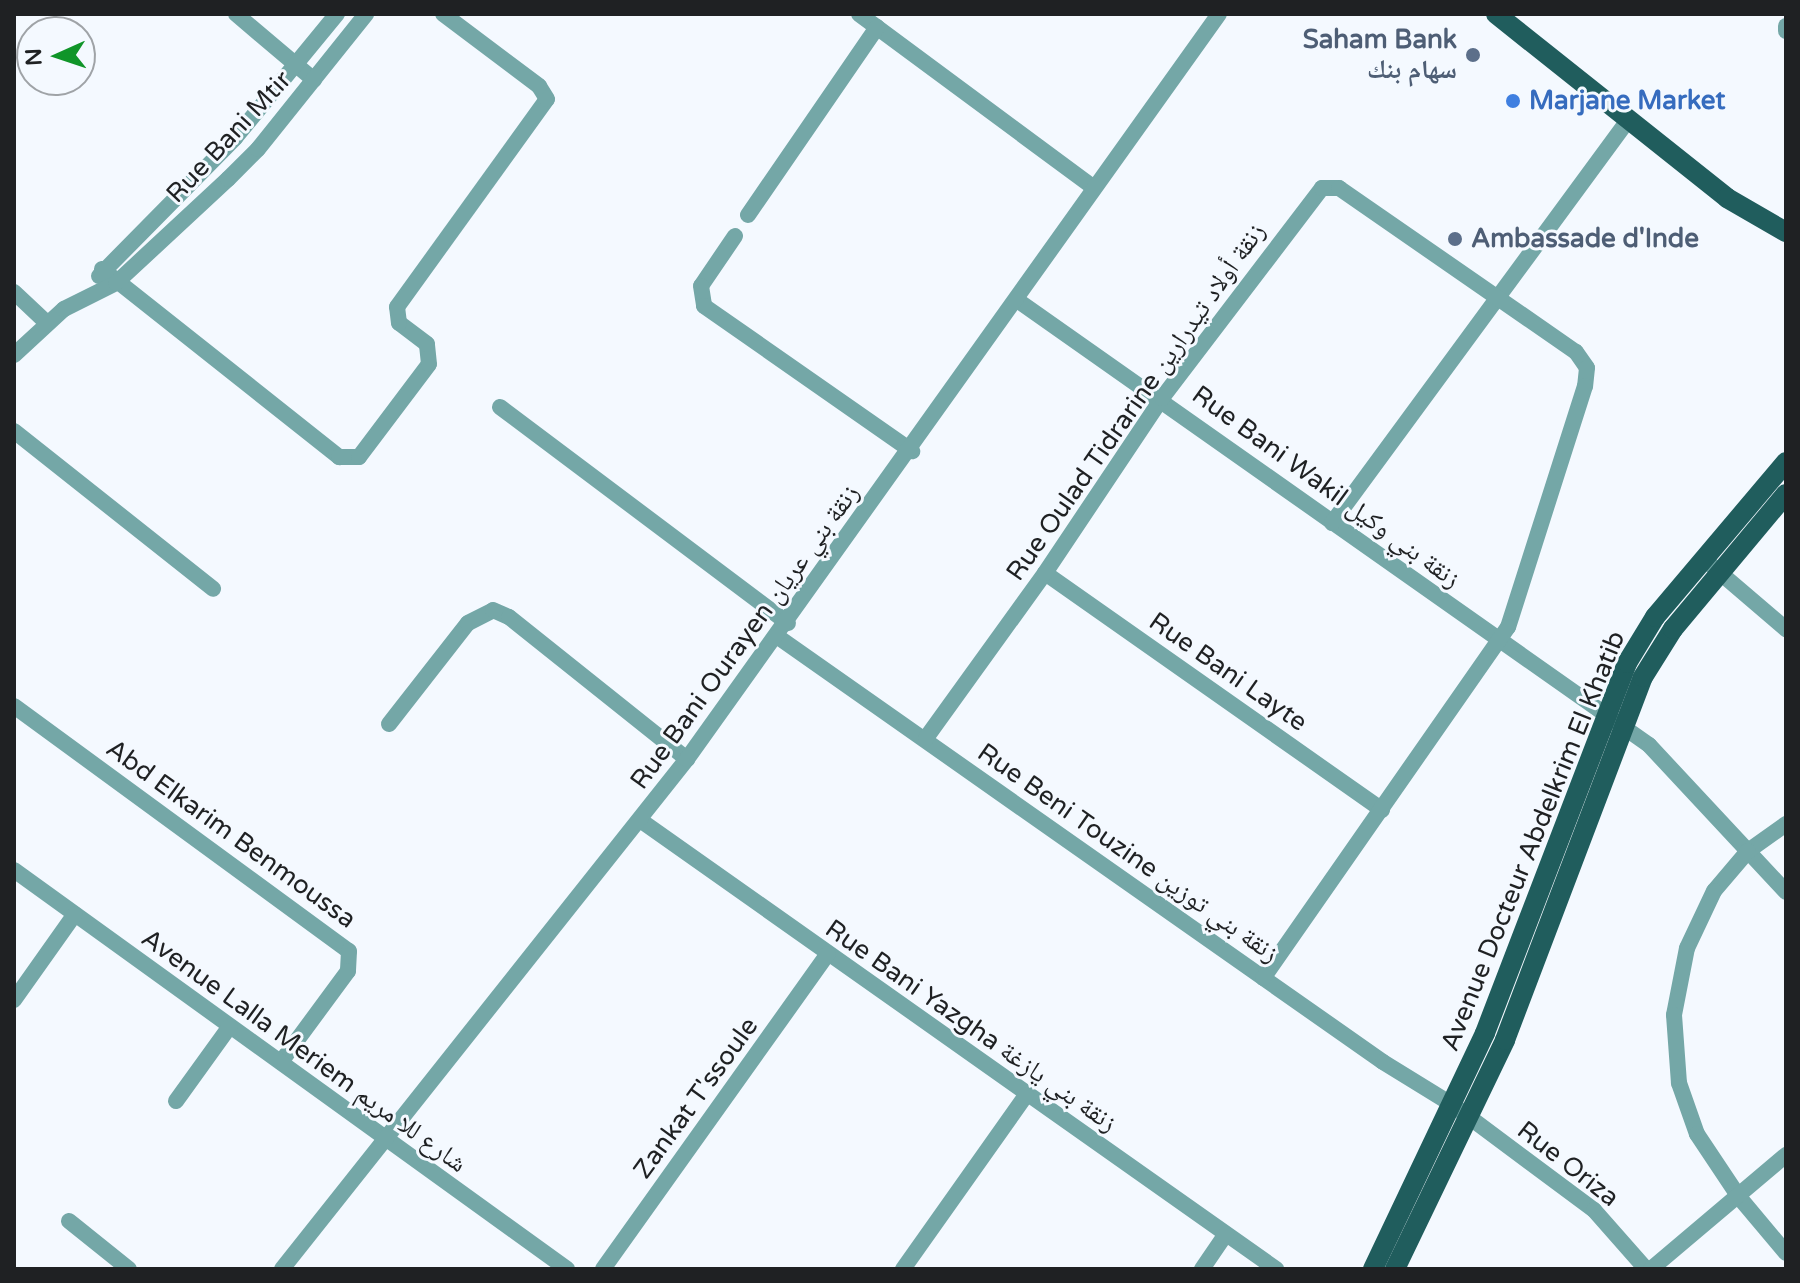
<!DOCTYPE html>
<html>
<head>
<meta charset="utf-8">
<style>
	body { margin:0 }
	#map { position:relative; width:1800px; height:1283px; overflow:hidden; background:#f4f9ff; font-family:"Varela Round","Noto Naskh Arabic",sans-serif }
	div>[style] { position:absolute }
	.minor>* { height:16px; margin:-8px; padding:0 8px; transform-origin:8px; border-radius:8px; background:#74a7a7 }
	.major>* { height:20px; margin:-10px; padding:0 10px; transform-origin:10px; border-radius:10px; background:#205d5d }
	.dots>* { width:22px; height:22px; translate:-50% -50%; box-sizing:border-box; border:4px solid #f4f9ff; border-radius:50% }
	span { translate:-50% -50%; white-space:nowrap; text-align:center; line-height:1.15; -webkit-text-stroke:6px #f4f9ff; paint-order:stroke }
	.service-label { font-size:26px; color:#4e5e75; font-weight:700 }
	.right { translate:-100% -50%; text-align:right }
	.left { translate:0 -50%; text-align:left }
	.shop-label { font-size:26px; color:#366cbe; font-weight:700 }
	.street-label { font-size:26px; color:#1f2123 }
	.frame { position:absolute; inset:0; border:16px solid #1f2123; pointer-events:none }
	.north { position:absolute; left:16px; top:16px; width:80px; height:80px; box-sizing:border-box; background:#f4f9ff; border:2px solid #9fa3a7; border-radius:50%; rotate:267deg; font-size:22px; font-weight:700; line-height:32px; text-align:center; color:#1f2123 }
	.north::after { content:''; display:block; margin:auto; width:28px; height:36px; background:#109529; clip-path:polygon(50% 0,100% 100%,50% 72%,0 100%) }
</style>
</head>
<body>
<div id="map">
	<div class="minor">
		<i style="left:236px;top:14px;width:102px;rotate:40.2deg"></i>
		<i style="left:859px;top:14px;width:292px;rotate:36.5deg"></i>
		<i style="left:1786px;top:26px;width:5px;rotate:90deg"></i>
		<i style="left:748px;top:215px;width:228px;rotate:-55.5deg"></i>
		<i style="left:735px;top:236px;width:60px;rotate:124.2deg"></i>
		<i style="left:701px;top:286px;width:20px;rotate:81deg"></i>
		<i style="left:704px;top:306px;width:254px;rotate:34.9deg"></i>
		<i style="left:102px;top:269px;width:303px;rotate:38.4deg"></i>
		<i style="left:339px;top:457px;width:20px"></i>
		<i style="left:359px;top:457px;width:116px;rotate:-53deg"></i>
		<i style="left:429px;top:364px;width:20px;rotate:-96deg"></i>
		<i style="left:427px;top:344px;width:35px;rotate:-143deg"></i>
		<i style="left:399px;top:323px;width:16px;rotate:-97deg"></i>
		<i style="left:397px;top:307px;width:256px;rotate:-54.2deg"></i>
		<i style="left:547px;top:99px;width:15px;rotate:-122deg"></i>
		<i style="left:539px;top:86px;width:120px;rotate:-143.1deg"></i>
		<i style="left:99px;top:276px;width:194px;rotate:-45.4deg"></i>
		<i style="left:235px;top:138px;width:161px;rotate:-50.6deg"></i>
		<i style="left:14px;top:292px;width:45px;rotate:43.2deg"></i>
		<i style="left:1017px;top:300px;width:773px;rotate:35.15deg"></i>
		<i style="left:1649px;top:745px;width:201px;rotate:47deg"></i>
		<i style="left:14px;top:355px;width:68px;rotate:-42.6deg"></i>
		<i style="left:64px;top:309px;width:58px;rotate:-26.6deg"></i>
		<i style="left:116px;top:283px;width:153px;rotate:-42.9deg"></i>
		<i style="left:228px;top:179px;width:42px;rotate:-45deg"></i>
		<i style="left:258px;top:149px;width:173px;rotate:-51.3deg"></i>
		<i style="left:500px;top:407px;width:360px;rotate:36.9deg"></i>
		<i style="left:14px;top:431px;width:254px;rotate:38.4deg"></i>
		<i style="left:1332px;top:523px;width:501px;rotate:-53.68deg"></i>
		<i style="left:1711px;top:565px;width:99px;rotate:40.5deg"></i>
		<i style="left:1045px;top:573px;width:412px;rotate:35.1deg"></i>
		<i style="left:778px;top:637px;width:739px;rotate:35.09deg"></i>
		<i style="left:1383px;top:1062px;width:82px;rotate:31.6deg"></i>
		<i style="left:1453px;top:1105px;width:176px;rotate:36.7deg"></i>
		<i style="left:1594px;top:1210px;width:79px;rotate:48.6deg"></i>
		<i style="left:14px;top:706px;width:415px;rotate:36.2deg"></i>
		<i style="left:349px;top:951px;width:20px;rotate:93deg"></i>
		<i style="left:348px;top:971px;width:113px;rotate:126.4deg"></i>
		<i style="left:389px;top:724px;width:128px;rotate:-52deg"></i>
		<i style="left:468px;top:623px;width:28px;rotate:-27deg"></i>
		<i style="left:493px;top:610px;width:17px;rotate:24deg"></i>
		<i style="left:509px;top:617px;width:228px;rotate:38.6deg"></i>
		<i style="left:926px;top:738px;width:203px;rotate:-54.2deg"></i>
		<i style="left:1045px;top:573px;width:211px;rotate:-56.2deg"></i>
		<i style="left:1162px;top:398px;width:264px;rotate:-52.7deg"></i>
		<i style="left:1322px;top:188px;width:17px"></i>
		<i style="left:1339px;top:188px;width:288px;rotate:34.7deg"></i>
		<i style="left:1576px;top:352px;width:19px;rotate:55deg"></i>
		<i style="left:1587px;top:368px;width:18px;rotate:96deg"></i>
		<i style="left:1585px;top:386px;width:253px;rotate:107.7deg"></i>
		<i style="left:1508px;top:627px;width:428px;rotate:124.9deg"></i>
		<i style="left:640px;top:820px;width:779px;rotate:35.22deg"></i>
		<i style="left:1786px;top:824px;width:47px;rotate:144.6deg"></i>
		<i style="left:1748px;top:851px;width:52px;rotate:130.4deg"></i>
		<i style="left:1714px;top:891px;width:63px;rotate:115.3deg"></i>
		<i style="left:1687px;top:948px;width:68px;rotate:101deg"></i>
		<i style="left:1674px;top:1015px;width:68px;rotate:85.8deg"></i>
		<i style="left:1679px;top:1083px;width:54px;rotate:70.6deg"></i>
		<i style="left:1697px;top:1134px;width:76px;rotate:56.3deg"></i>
		<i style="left:1739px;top:1197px;width:73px;rotate:50deg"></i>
		<i style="left:14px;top:870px;width:682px;rotate:35.81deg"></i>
		<i style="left:14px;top:1000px;width:105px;rotate:-54.7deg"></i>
		<i style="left:176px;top:1101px;width:92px;rotate:-54.2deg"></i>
		<i style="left:69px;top:1221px;width:77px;rotate:38.7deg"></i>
		<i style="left:282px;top:1269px;width:651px;rotate:-51.55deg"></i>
		<i style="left:687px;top:759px;width:915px;rotate:-54.47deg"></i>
		<i style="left:603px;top:1269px;width:387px;rotate:-54.5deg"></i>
		<i style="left:903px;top:1269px;width:213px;rotate:-54.7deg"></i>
		<i style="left:1202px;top:1269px;width:42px;rotate:-55.6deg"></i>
		<i style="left:1651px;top:1269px;width:177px;rotate:-40.2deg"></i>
	</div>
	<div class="major">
		<i style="left:1496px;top:14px;width:295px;rotate:38.5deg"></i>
		<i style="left:1727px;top:198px;width:68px;rotate:30deg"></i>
		<i style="left:1373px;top:1269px;width:261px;rotate:-64.6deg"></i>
		<i style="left:1485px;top:1033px;width:396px;rotate:-69deg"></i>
		<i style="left:1627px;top:663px;width:54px;rotate:-58.7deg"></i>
		<i style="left:1655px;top:617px;width:203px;rotate:-49.8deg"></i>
		<i style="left:1395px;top:1269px;width:254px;rotate:-64.3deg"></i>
		<i style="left:1505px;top:1040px;width:388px;rotate:-69.2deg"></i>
		<i style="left:1643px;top:677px;width:57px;rotate:-58deg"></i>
		<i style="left:1673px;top:629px;width:176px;rotate:-50.1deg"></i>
	</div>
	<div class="dots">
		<i style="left:1473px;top:55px;background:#5c6f8a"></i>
		<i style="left:1513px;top:101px;background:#3f7fe0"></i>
		<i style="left:1455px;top:239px;background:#5c6f8a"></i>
	</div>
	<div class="service-label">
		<span class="right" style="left:1457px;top:55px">Saham Bank<br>سهام بنك</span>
		<span class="left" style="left:1471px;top:239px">Ambassade d'Inde</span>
	</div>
	<div class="shop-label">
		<span class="left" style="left:1529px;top:101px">Marjane Market</span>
	</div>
	<div class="street-label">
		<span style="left:229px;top:137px;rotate:-47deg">Rue Bani Mtir</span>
		<span style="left:1136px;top:402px;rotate:-55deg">Rue Oulad Tidrarine زنقة أولاد تيدرارين</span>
		<span style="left:1326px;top:487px;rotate:36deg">Rue Bani Wakil زنقة بني وكيل</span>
		<span style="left:745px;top:637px;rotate:-54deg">Rue Bani Ourayen زنقة بني عريان</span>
		<span style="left:1228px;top:672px;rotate:35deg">Rue Bani Layte</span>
		<span style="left:231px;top:834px;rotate:36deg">Abd Elkarim Benmoussa</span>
		<span style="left:1533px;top:841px;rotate:-68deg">Avenue Docteur Abdelkrim El Khatib</span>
		<span style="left:1128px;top:853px;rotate:35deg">Rue Beni Touzine زنقة بني توزين</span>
		<span style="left:971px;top:1026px;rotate:35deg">Rue Bani Yazgha زنقة بني يازغة</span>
		<span style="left:304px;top:1051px;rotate:36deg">Avenue Lalla Meriem شارع للا مريم</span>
		<span style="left:696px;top:1098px;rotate:-54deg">Zankat T'ssoule</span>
		<span style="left:1568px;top:1164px;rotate:38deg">Rue Oriza</span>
	</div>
	<div class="frame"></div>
	<div class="north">N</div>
</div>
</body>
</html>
